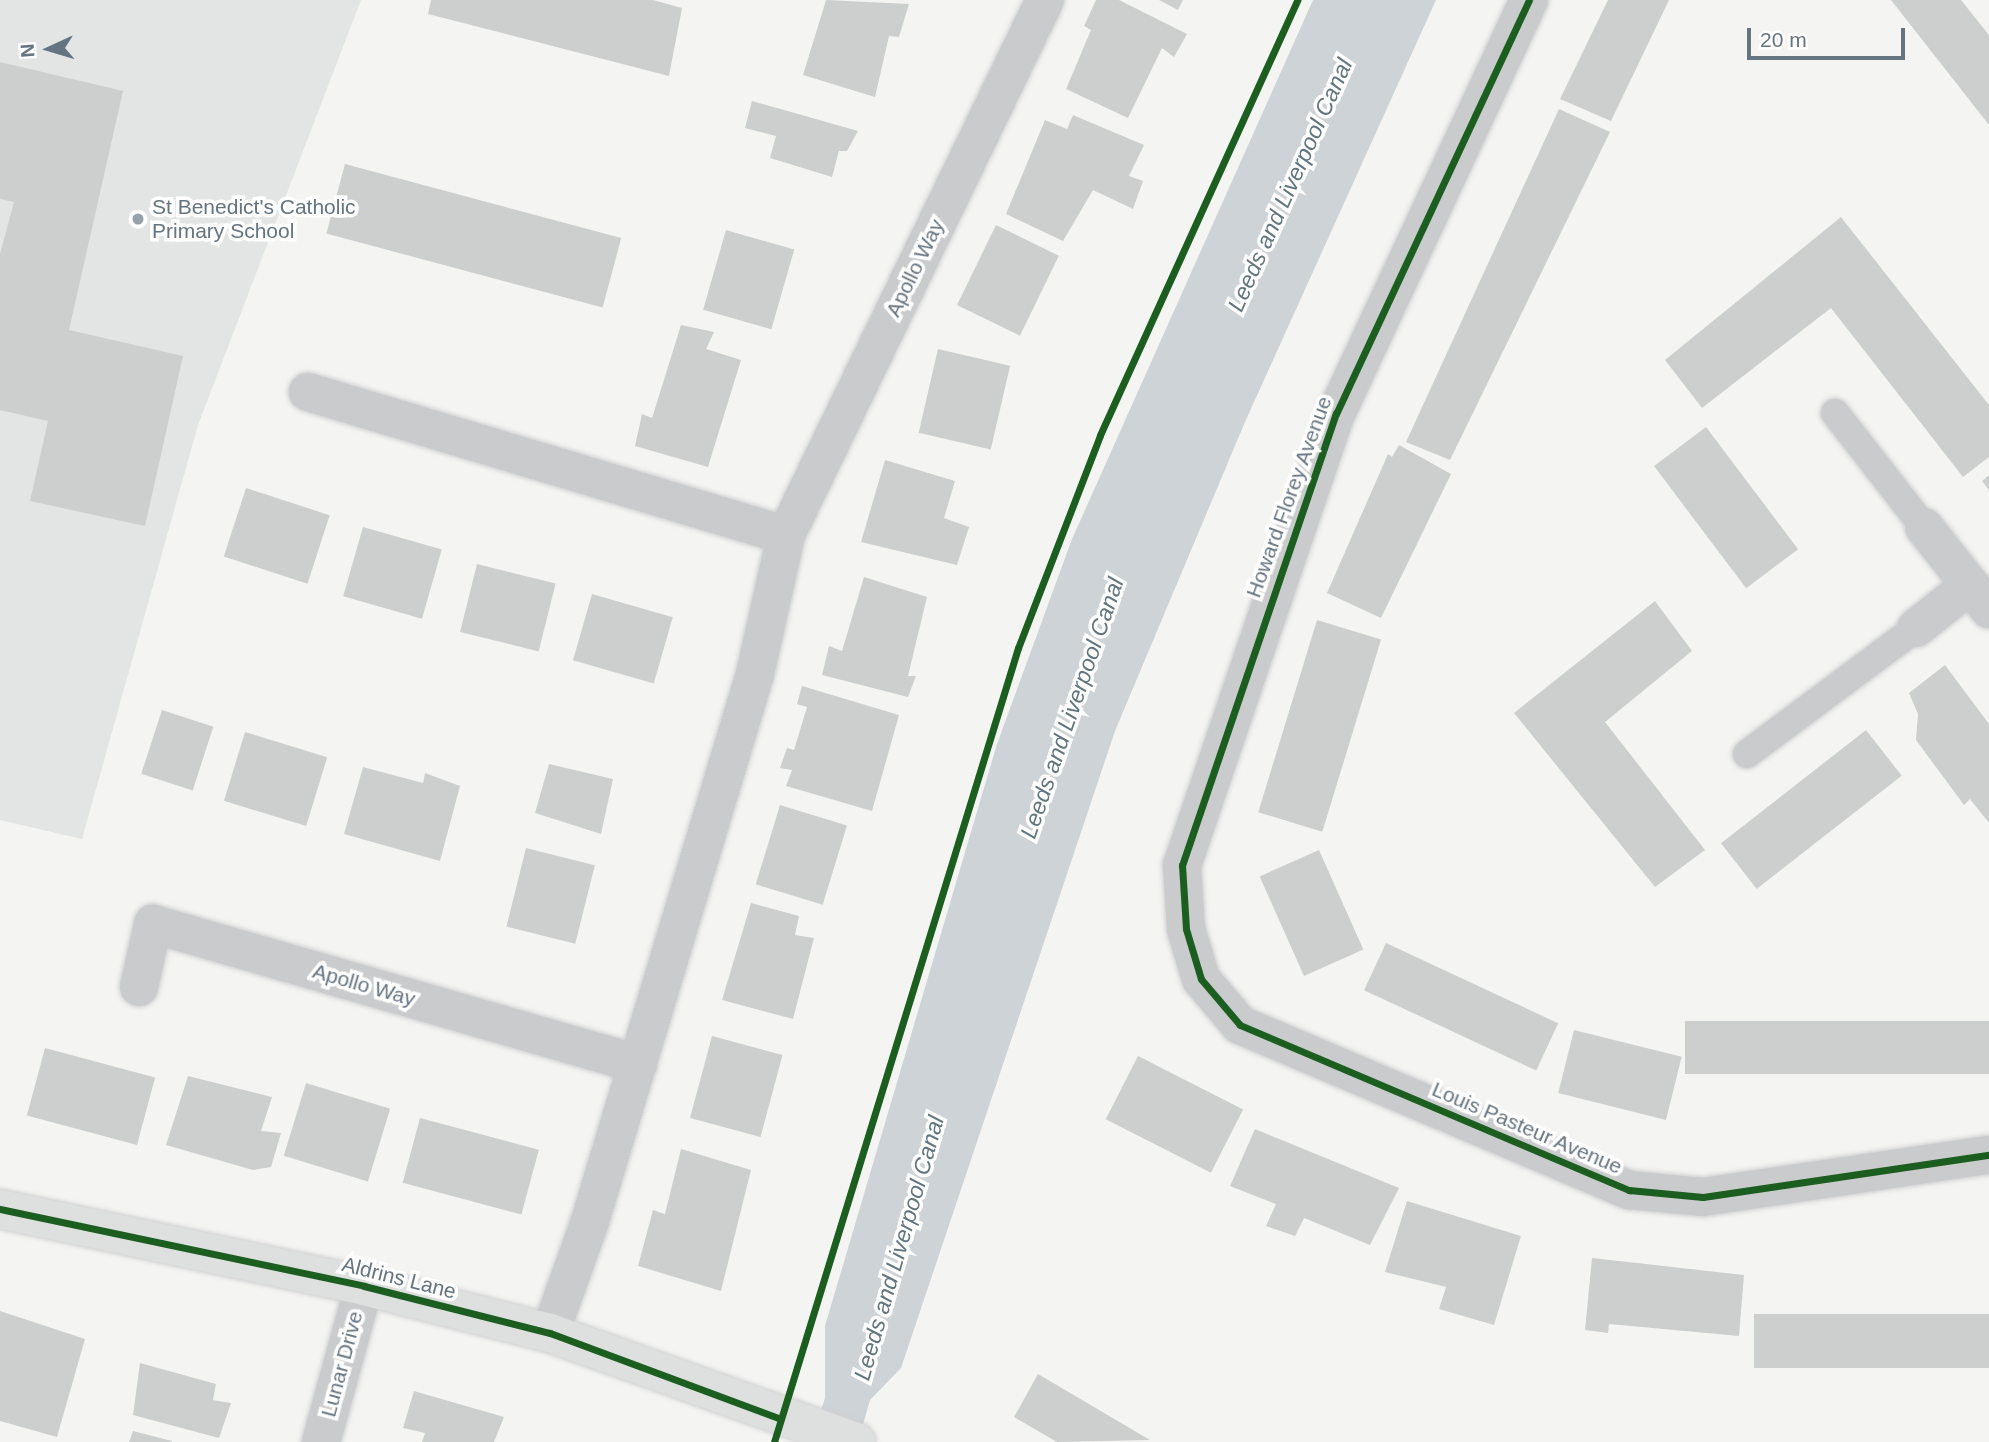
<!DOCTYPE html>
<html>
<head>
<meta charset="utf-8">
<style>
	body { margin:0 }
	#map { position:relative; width:1989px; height:1442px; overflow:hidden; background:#f4f4f3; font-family:Arial,sans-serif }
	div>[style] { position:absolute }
	.built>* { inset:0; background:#e3e4e4 }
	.water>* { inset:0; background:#cdd3d6 }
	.building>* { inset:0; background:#cdcfcf; transform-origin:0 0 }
	.roads { filter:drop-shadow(0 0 2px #d0d0d1) drop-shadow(0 0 2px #d0d0d1) }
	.lane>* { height:28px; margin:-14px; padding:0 14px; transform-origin:14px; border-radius:14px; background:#cacbcc }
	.street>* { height:38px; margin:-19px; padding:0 19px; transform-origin:19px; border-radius:19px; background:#cacbcc }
	.secondary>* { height:38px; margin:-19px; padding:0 19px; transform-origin:19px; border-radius:19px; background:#dedfdf }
	.cycleway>* { height:7px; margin:-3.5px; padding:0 3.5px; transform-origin:3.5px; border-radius:3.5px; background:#1b5e20 }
	.dots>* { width:19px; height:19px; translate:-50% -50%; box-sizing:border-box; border:4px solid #fff; border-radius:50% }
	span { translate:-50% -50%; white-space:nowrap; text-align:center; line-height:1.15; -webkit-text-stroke:7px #fff; paint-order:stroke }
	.poi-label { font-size:21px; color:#657481 }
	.left { translate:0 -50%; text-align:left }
	.street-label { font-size:21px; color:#657481 }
	.water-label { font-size:23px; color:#61757f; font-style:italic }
	.north { position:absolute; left:14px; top:14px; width:70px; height:70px; -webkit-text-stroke:5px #fff; paint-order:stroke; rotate:266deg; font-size:19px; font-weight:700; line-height:28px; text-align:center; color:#657481 }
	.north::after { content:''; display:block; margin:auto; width:24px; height:32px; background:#657481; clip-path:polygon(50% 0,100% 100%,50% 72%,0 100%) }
	.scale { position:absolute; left:1747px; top:28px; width:158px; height:32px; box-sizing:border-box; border:4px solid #657481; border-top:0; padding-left:9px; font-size:21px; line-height:24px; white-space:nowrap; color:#657481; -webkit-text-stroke:5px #fff; paint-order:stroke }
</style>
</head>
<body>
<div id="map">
	<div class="built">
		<i style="clip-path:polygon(0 0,361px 0,198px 425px,82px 839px,0 820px)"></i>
	</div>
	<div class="water">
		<i style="clip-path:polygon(1313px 0,1436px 0,1245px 422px,1115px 731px,901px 1368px,870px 1400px,858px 1442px,810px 1442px,825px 1398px,825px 1326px,997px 744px,1072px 539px)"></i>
	</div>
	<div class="building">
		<i style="clip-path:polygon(431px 0,653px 0,682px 8px,669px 76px,428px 14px)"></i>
		<i style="clip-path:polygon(826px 0,909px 4px,899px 37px,889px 36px,875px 97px,803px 75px)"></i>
		<i style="clip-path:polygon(1096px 0,1119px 0,1187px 34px,1174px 57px,1162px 48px,1128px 118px,1066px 89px,1091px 30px,1084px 26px)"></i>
		<i style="clip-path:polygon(1159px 0,1183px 0,1178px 10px)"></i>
		<i style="clip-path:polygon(1608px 0,1669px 0,1611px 121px,1560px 99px)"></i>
		<i style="clip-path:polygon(1891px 0,1961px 0,1989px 35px,1989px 125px)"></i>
		<i style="clip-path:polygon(0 62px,123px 91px,69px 330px,183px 356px,145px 526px,30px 501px,48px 421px,0 410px,0 254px,14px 202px,0 199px)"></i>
		<i style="clip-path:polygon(752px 101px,858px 131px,847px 151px,839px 151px,832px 177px,770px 158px,776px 136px,745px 128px)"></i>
		<i style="clip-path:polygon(1559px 109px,1610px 132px,1450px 460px,1406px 442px)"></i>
		<i style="clip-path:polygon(1073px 115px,1144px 145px,1129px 176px,1143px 181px,1133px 209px,1093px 190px,1063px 241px,1006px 214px,1045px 120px,1067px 129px)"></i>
		<i style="left:345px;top:164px;width:286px;height:72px;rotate:15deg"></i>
		<i style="clip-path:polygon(1841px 217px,1989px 405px,1989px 457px,1963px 477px,1831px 308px,1702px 408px,1665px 360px)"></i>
		<i style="left:996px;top:225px;width:70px;height:89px;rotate:26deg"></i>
		<i style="left:726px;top:230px;width:71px;height:83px;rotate:16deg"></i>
		<i style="clip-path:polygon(681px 325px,714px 332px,706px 349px,741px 360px,708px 467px,635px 446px,642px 414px,652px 418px)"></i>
		<i style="left:938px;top:349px;width:74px;height:86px;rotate:13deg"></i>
		<i style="left:1706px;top:427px;width:153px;height:65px;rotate:53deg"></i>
		<i style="clip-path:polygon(1399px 445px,1451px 474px,1381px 618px,1327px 593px,1388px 454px,1392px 457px)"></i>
		<i style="clip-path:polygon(885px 460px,955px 481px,944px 518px,969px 527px,957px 565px,861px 542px)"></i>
		<i style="clip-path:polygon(1989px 475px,1989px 490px,1982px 481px)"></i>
		<i style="left:246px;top:488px;width:88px;height:72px;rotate:18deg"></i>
		<i style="left:363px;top:527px;width:82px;height:72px;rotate:16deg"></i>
		<i style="left:477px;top:564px;width:81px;height:70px;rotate:14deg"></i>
		<i style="clip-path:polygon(864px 577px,927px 597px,908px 676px,916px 676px,908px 697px,822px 675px,829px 646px,842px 651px)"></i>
		<i style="left:592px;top:594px;width:84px;height:69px;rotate:16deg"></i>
		<i style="clip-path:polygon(1655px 601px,1692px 651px,1605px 722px,1705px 850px,1655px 887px,1514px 713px)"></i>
		<i style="left:1317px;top:620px;width:67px;height:201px;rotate:17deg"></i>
		<i style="clip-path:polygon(1945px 665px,1989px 724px,1989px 823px,1970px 799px,1964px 805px,1916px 740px,1918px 714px,1909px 693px)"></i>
		<i style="clip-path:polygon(802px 686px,899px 715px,872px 811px,786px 786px,792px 770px,780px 768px,787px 748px,794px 750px,807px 707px,797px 704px)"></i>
		<i style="left:162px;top:710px;width:54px;height:67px;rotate:18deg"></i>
		<i style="left:1866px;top:730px;width:58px;height:184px;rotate:52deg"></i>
		<i style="left:245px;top:732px;width:86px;height:72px;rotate:17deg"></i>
		<i style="clip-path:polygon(549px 764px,613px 779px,601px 834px,535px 813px)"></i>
		<i style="clip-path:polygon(363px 767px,423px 783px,425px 773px,460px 786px,440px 861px,344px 834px)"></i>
		<i style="left:780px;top:805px;width:70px;height:83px;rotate:17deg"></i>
		<i style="left:526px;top:848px;width:71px;height:81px;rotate:14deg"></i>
		<i style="left:1319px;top:850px;width:109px;height:65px;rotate:66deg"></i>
		<i style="clip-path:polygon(751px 903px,799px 916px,795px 935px,814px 938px,793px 1019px,722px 1000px)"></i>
		<i style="left:1386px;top:943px;width:190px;height:52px;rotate:25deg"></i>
		<i style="left:1989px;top:1021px;width:53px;height:304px;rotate:90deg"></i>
		<i style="left:1574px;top:1030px;width:111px;height:65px;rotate:14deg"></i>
		<i style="left:712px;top:1036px;width:73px;height:85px;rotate:15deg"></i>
		<i style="left:45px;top:1048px;width:114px;height:70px;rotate:15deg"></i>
		<i style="left:1138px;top:1056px;width:118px;height:71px;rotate:27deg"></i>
		<i style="clip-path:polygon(188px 1076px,272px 1097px,261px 1131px,281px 1133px,271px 1167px,253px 1170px,166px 1145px)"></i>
		<i style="left:306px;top:1083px;width:88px;height:76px;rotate:17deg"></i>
		<i style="left:420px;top:1118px;width:123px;height:67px;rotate:15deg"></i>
		<i style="clip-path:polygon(1255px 1129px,1399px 1188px,1370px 1245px,1304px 1218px,1295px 1236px,1266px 1226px,1276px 1204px,1230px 1186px)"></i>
		<i style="clip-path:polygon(681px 1149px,751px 1170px,721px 1291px,638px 1266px,653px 1210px,665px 1214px)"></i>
		<i style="clip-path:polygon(1407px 1201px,1521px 1236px,1494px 1325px,1439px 1309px,1446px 1287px,1385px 1272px)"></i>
		<i style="clip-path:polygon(1592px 1258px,1744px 1275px,1739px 1336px,1609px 1324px,1608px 1333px,1585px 1330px)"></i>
		<i style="clip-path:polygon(0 1311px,85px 1339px,57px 1437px,0 1421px)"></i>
		<i style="left:1989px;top:1314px;width:54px;height:235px;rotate:90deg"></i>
		<i style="clip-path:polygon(140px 1363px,216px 1384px,213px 1400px,231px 1403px,219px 1438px,133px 1415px)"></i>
		<i style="clip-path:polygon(1038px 1374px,1150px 1440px,1057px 1442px,1014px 1417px)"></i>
		<i style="clip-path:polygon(414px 1391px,504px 1417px,494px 1442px,422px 1442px,425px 1433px,403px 1428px)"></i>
		<i style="clip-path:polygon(133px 1431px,172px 1441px,172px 1442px,129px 1442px)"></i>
	</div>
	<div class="roads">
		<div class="lane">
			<i style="left:1835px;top:413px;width:145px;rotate:52deg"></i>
			<i style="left:1747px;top:754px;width:211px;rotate:-36.7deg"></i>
		</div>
		<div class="street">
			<i style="left:1529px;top:0;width:456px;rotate:115deg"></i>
			<i style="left:1336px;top:413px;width:478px;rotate:108.8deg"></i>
			<i style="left:1182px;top:865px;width:64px;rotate:86.4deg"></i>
			<i style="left:1186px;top:929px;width:52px;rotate:73.3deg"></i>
			<i style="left:1201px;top:979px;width:60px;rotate:49.7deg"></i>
			<i style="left:1240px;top:1025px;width:423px;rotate:23deg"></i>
			<i style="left:1629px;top:1190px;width:74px;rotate:5.4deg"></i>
			<i style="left:1703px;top:1197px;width:289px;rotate:-8.4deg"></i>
			<i style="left:308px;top:392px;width:499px;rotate:16.7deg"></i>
			<i style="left:1924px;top:527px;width:105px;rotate:51.6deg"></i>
			<i style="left:1916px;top:628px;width:69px;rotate:-38.5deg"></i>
			<i style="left:139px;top:987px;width:65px;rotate:-77.5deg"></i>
			<i style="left:153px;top:924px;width:505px;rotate:16.1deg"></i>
			<i style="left:550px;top:1333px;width:119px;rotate:-70.3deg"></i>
			<i style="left:590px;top:1221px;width:571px;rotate:-73.21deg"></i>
			<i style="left:755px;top:674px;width:142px;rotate:-77.4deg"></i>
			<i style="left:786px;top:535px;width:594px;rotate:-64.17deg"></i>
			<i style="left:321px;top:1442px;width:162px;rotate:-74.6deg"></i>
		</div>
		<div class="secondary">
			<i style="left:0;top:1209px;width:372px;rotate:11.9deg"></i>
			<i style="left:364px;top:1286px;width:192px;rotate:14.2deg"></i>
			<i style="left:550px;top:1333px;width:325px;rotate:19.6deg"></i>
		</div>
	</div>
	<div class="cycleway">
		<i style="left:1529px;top:0;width:456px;rotate:115deg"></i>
		<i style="left:1336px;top:413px;width:478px;rotate:108.8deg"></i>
		<i style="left:1182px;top:865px;width:64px;rotate:86.4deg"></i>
		<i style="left:1186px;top:929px;width:52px;rotate:73.3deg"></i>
		<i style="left:1201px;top:979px;width:60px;rotate:49.7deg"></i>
		<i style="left:1240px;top:1025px;width:423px;rotate:23deg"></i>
		<i style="left:1629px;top:1190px;width:74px;rotate:5.4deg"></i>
		<i style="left:1703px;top:1197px;width:289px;rotate:-8.4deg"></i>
		<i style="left:0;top:1209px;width:372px;rotate:11.9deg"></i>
		<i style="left:364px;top:1286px;width:192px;rotate:14.2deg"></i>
		<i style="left:550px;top:1333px;width:243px;rotate:20.4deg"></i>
		<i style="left:774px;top:1442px;width:831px;rotate:-72.92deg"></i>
		<i style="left:1018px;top:648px;width:228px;rotate:-68.9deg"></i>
		<i style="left:1100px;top:435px;width:478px;rotate:-65.6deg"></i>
	</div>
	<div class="dots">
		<i style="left:138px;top:219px;background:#97a1a9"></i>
	</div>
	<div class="poi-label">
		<span class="left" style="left:152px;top:219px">St Benedict's Catholic<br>Primary School</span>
	</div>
	<div class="street-label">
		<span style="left:915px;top:268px;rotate:-64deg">Apollo Way</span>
		<span style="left:1289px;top:497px;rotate:-70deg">Howard Florey Avenue</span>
		<span style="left:364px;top:985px;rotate:16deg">Apollo Way</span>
		<span style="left:1527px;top:1128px;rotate:23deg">Louis Pasteur Avenue</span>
		<span style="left:399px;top:1278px;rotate:14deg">Aldrins Lane</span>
		<span style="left:342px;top:1364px;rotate:-75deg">Lunar Drive</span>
	</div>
	<div class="water-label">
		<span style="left:1290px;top:185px;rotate:-66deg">Leeds and Liverpool Canal</span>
		<span style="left:1072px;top:708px;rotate:-71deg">Leeds and Liverpool Canal</span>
		<span style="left:899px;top:1248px;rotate:-74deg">Leeds and Liverpool Canal</span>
	</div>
	<div class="north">N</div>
	<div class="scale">20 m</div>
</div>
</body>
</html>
